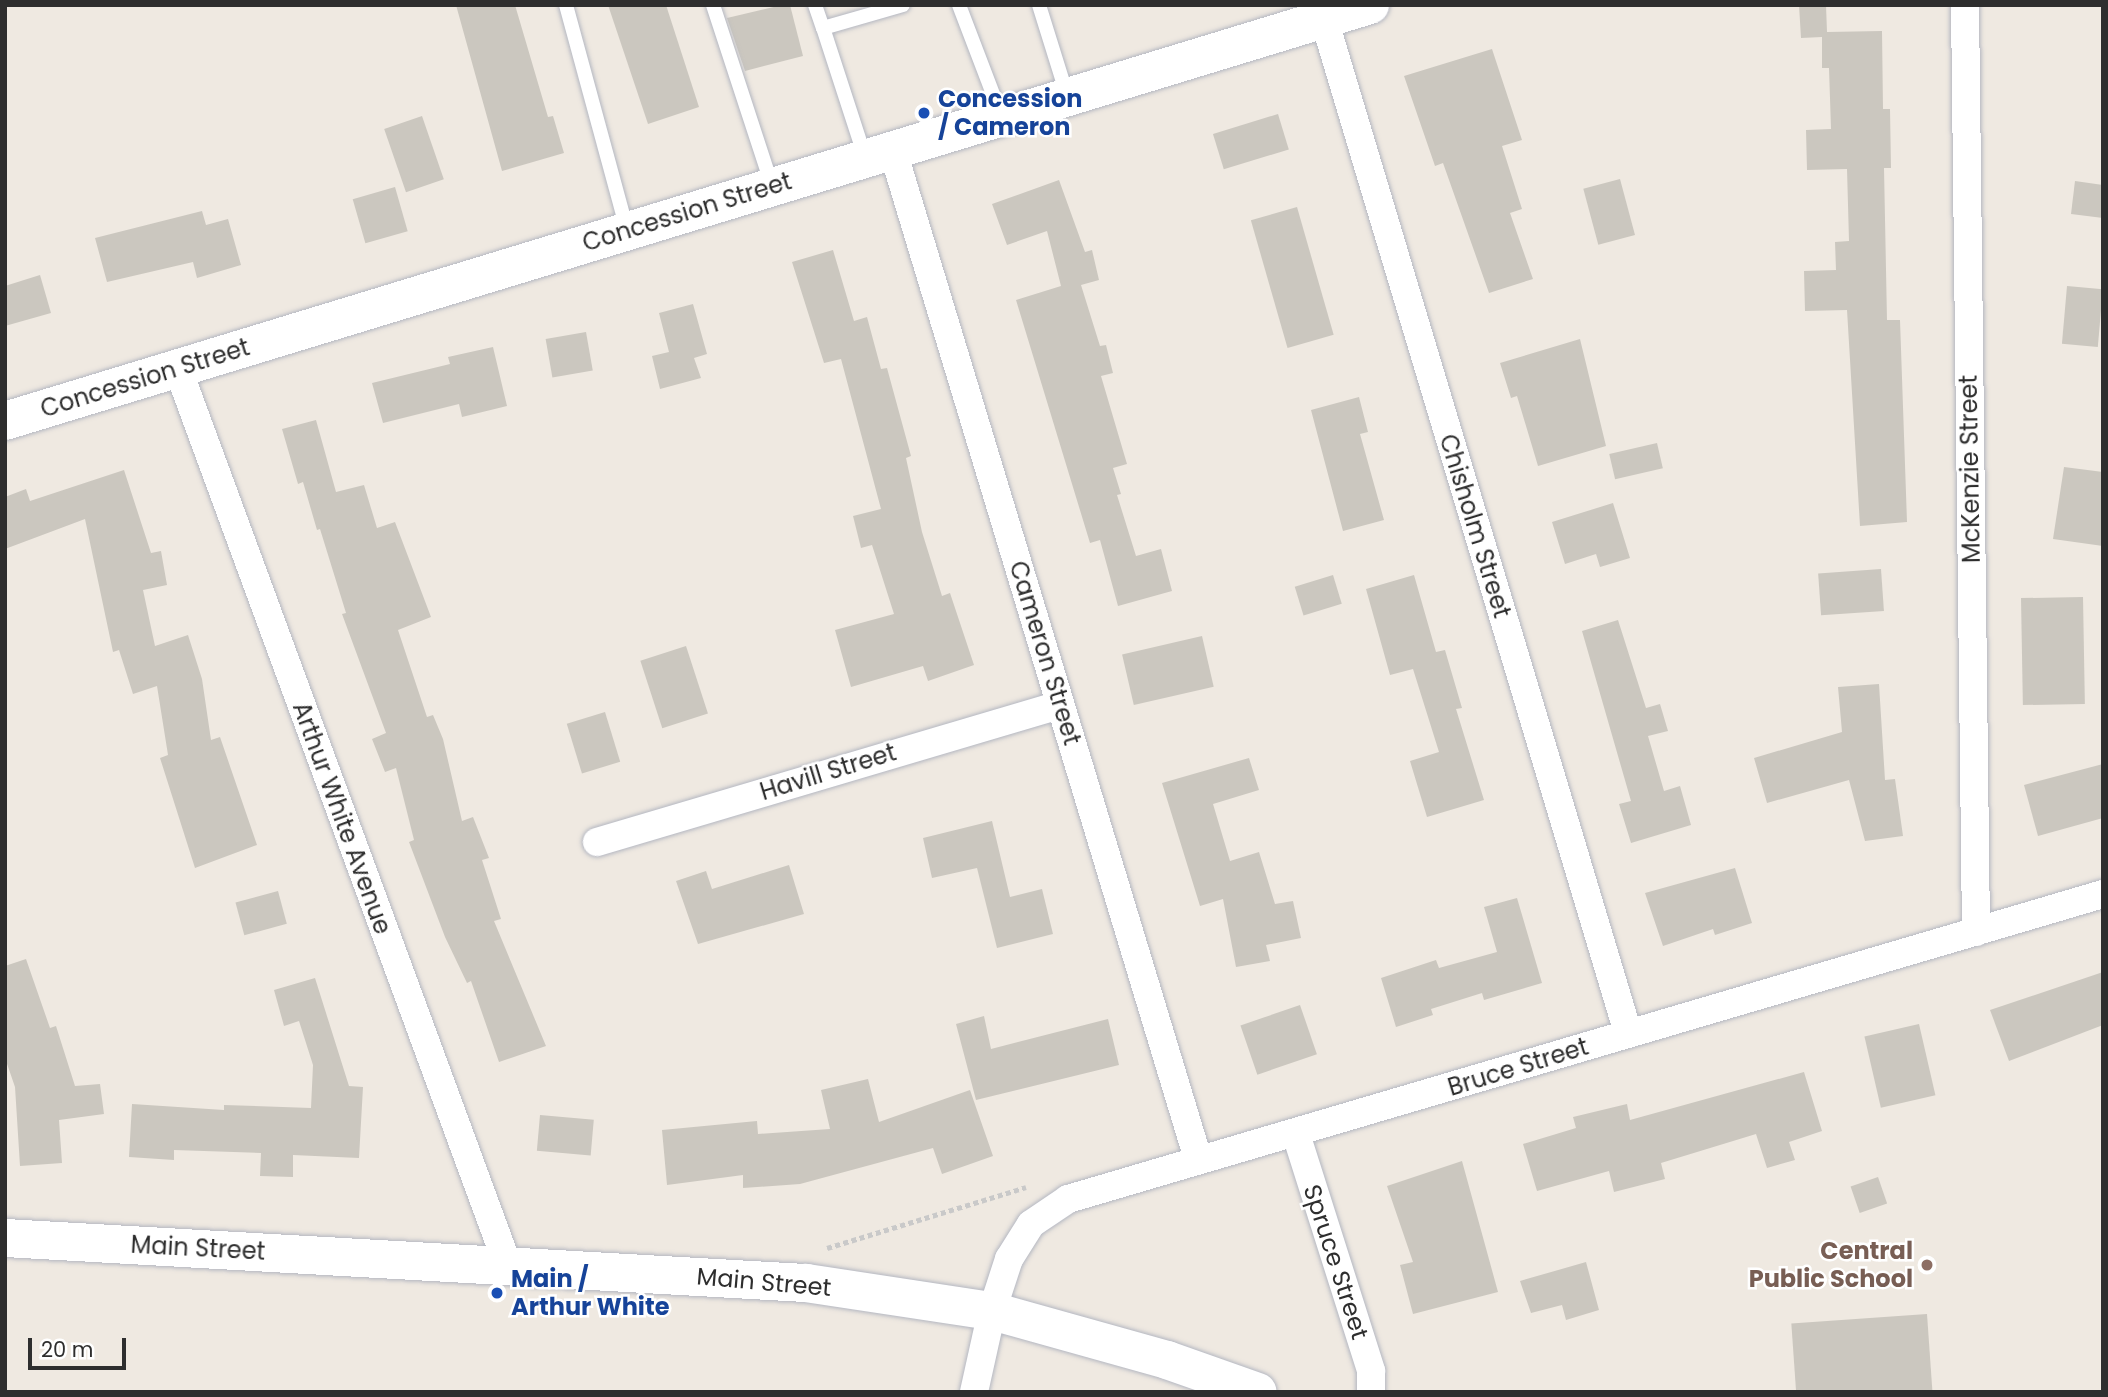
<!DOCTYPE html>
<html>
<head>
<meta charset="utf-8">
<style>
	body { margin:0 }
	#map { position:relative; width:2108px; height:1397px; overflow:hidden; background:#efe9e1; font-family:Poppins,sans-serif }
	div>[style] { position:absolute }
	.building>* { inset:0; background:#cbc7bf; transform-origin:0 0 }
	.path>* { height:4.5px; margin-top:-2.25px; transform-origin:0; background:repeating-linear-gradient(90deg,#c9c9c9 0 5px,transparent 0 8.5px) }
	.roads { filter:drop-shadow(0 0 2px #b4b7c1) drop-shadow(0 0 2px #b4b7c1) }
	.lane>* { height:14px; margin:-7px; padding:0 7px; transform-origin:7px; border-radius:7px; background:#fff }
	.street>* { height:28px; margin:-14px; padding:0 14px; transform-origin:14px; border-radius:14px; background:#fff }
	.secondary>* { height:38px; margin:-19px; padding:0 19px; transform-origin:19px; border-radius:19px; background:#fff }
	.dots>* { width:19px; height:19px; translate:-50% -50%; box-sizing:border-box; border:4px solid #fff; border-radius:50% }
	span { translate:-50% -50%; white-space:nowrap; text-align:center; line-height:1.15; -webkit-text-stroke:5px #fff; paint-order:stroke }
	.transit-label { font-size:24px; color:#164399; font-weight:700 }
	.left { translate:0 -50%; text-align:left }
	.street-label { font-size:24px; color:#2e2e2e }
	.education-label { font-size:24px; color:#785e54; font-weight:700 }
	.right { translate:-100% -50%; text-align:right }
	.frame { position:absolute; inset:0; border:7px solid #2e2e2e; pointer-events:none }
	.scale { position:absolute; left:28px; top:1338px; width:98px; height:32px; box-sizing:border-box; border:4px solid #2e2e2e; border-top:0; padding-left:9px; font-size:21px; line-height:24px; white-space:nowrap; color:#2e2e2e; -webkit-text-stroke:5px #fff; paint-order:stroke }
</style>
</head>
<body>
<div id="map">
	<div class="building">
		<i style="clip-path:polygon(456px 5px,515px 5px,548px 117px,553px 116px,564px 153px,502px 171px)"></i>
		<i style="clip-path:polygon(608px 5px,666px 5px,699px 107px,648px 124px)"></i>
		<i style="clip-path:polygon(782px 5px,790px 5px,803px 56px,745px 71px,727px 18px)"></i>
		<i style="clip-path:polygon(1799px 5px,1826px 5px,1827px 32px,1882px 31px,1883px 109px,1890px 109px,1891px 168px,1884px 168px,1887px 320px,1900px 320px,1907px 522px,1860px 526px,1847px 310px,1805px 311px,1804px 271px,1836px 270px,1835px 242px,1849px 241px,1847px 169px,1807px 170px,1806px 130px,1831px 129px,1829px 68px,1822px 68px,1822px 37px,1801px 38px)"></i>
		<i style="clip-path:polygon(1492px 49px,1522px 140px,1502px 146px,1522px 209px,1510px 213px,1533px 279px,1489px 293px,1443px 163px,1435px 166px,1404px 76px)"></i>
		<i style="left:1278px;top:114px;width:37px;height:68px;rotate:73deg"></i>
		<i style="left:422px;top:116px;width:67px;height:40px;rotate:71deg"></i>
		<i style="left:1620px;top:179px;width:58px;height:38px;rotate:75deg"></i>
		<i style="clip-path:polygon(1059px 180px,1085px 252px,1092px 250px,1099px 280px,1081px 285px,1100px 346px,1106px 345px,1113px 373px,1101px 376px,1127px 464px,1113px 468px,1121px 494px,1117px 495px,1136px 556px,1161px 549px,1172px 591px,1118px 606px,1100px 540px,1090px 543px,1016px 300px,1061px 286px,1047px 231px,1007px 245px,992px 204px)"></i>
		<i style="clip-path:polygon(2075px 181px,2103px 185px,2103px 218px,2071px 214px)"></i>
		<i style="left:395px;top:187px;width:46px;height:44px;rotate:74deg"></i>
		<i style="left:1297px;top:207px;width:133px;height:48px;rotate:74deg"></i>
		<i style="clip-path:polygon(202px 211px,206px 225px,228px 219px,241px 265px,197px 278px,193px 262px,107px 282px,95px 238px)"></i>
		<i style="clip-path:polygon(833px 250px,854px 321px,867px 317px,881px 369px,887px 368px,911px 456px,906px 458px,922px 532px,942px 596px,950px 593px,974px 665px,928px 681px,923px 666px,851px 687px,835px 630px,894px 614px,872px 545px,861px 548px,853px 516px,881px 509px,841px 359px,824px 363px,792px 262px)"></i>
		<i style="clip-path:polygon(40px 275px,51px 313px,5px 326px,5px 286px)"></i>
		<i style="left:2067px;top:286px;width:36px;height:58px;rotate:5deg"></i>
		<i style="clip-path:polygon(693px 304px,707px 354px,694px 358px,701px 378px,660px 389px,652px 356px,669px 352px,659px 313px)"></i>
		<i style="left:586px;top:332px;width:39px;height:41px;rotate:80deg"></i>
		<i style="clip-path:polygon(1580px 339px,1606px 446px,1538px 466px,1517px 396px,1511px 398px,1500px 363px)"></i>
		<i style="clip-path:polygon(493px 347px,507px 406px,462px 417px,459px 404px,383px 423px,372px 383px,450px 364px,448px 357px)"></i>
		<i style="clip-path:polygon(1359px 397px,1368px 432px,1360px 434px,1384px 520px,1343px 531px,1311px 410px)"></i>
		<i style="clip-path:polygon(316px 420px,336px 492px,364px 485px,377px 528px,395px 522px,431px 617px,398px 630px,427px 717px,433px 715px,443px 739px,462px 821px,473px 817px,489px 858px,482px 860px,501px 919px,494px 921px,546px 1046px,499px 1062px,471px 981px,467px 983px,445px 937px,409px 842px,414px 840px,396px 768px,385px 772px,372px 739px,386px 733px,342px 614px,346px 613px,320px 529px,317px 530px,303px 482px,298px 484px,282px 429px)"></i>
		<i style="left:1657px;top:443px;width:26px;height:49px;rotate:77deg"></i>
		<i style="clip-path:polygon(2064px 467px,2103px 472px,2103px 546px,2053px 539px)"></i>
		<i style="clip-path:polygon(124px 470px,151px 553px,161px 551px,167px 585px,143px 590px,155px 646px,188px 635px,202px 679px,211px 740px,220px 737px,257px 845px,195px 868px,160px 758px,168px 755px,157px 686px,133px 694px,119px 650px,113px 652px,85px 519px,5px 549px,5px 497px,26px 489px,30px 501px)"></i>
		<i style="clip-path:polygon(1613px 503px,1630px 558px,1600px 567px,1596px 554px,1565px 564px,1552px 522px)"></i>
		<i style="left:1881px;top:569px;width:42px;height:63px;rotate:86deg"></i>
		<i style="left:1333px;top:575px;width:30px;height:40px;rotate:73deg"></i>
		<i style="clip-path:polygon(1414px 575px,1436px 652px,1445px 650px,1462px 708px,1456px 709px,1484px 800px,1427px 817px,1410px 761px,1439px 752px,1413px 669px,1390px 675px,1366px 589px)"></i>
		<i style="left:2083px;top:597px;width:107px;height:62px;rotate:89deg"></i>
		<i style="clip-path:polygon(1618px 620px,1646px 708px,1660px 704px,1668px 731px,1648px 736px,1664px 791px,1680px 786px,1691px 825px,1631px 843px,1619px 804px,1631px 801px,1582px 631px)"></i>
		<i style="left:1202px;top:636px;width:52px;height:82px;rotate:77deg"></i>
		<i style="left:686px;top:646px;width:71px;height:48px;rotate:72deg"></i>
		<i style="clip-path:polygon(1879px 684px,1885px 780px,1895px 779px,1903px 836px,1865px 841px,1849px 780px,1767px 803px,1754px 758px,1842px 732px,1838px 687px)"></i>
		<i style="left:605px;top:712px;width:52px;height:40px;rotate:73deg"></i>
		<i style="clip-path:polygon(1249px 758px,1259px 790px,1213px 804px,1230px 861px,1259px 852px,1275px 904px,1293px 901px,1301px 938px,1266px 945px,1270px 961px,1236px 967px,1223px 899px,1200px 906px,1162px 783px)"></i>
		<i style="clip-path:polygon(2103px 764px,2103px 818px,2038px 836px,2024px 785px)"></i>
		<i style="clip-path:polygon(992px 821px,1010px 897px,1042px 889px,1053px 934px,997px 948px,977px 868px,932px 878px,923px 838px)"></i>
		<i style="clip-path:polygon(789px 865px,804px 914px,698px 944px,676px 881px,706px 871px,712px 889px)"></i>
		<i style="clip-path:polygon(1735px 868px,1752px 923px,1715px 935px,1713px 929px,1663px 946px,1645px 893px)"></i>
		<i style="left:278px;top:891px;width:34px;height:44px;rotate:75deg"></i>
		<i style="clip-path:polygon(1517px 898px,1542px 983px,1484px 1000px,1482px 993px,1431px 1009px,1433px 1015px,1396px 1027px,1381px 978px,1436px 960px,1439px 968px,1497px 952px,1484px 907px)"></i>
		<i style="clip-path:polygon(26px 959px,50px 1028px,56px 1026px,75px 1086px,100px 1084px,104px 1114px,59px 1120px,62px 1163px,20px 1166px,15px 1087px,5px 1058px,5px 966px)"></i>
		<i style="clip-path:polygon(2103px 972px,2103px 1025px,2009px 1061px,1990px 1010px)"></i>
		<i style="clip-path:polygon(315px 978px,349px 1086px,363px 1087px,359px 1158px,293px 1155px,293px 1177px,260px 1176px,261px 1153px,174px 1150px,174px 1160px,129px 1157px,132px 1104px,224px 1110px,224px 1105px,311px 1108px,313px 1065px,299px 1021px,284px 1026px,274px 990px)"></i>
		<i style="left:1300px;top:1005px;width:52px;height:63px;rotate:71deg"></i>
		<i style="clip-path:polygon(984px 1016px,991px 1049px,1108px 1019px,1119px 1065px,976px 1100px,956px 1024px)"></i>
		<i style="left:1919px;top:1024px;width:73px;height:56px;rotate:77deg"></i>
		<i style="clip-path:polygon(1804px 1072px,1822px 1131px,1789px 1142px,1795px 1160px,1767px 1168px,1756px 1134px,1661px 1163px,1665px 1179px,1614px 1192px,1609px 1171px,1537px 1191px,1523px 1144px,1576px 1128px,1573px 1117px,1627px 1104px,1630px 1120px)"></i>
		<i style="clip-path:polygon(868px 1079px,879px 1122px,970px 1090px,993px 1156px,942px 1174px,933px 1148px,800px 1184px,743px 1188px,743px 1175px,667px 1185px,662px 1130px,757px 1121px,758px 1134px,830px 1129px,821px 1090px)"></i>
		<i style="left:540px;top:1115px;width:54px;height:36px;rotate:5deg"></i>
		<i style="clip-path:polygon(1462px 1161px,1498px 1292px,1413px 1314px,1400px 1265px,1413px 1262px,1387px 1186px)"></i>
		<i style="left:1878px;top:1177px;width:28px;height:29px;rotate:71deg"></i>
		<i style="clip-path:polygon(1586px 1262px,1599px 1310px,1566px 1320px,1562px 1305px,1531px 1313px,1520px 1281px)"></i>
		<i style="left:1927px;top:1314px;width:78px;height:136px;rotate:86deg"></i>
	</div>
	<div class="path">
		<i style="left:827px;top:1248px;width:208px;rotate:-17deg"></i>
	</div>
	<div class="roads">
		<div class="lane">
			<i style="left:566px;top:5px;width:233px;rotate:74.8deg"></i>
			<i style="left:713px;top:5px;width:189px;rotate:71.9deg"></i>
			<i style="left:815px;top:5px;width:24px;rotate:71deg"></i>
			<i style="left:959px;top:5px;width:118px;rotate:69.1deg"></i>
			<i style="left:1039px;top:5px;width:94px;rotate:72.7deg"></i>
			<i style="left:865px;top:157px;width:136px;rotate:-108deg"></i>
			<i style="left:823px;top:28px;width:83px;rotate:-16deg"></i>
		</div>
		<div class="street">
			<i style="left:1965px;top:5px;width:927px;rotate:89.32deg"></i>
			<i style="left:1324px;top:19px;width:1059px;rotate:73.31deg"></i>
			<i style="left:892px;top:148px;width:1056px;rotate:73.16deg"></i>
			<i style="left:178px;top:369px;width:956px;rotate:69.8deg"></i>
			<i style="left:597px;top:842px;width:483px;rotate:-16.5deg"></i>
			<i style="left:1296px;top:1134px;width:249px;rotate:72.4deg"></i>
			<i style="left:1371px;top:1371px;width:21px;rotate:90deg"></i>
			<i style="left:974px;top:1392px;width:83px;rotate:-77.5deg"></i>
			<i style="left:992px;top:1311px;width:55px;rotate:-71.9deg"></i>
			<i style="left:1009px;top:1259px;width:41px;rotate:-57.8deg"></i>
			<i style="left:1031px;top:1224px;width:45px;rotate:-34deg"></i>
			<i style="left:1068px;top:1199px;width:1079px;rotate:-16.42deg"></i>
		</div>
		<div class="secondary">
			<i style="left:5px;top:421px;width:1427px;rotate:-16.95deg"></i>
			<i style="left:5px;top:1238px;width:802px;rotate:3.22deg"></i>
			<i style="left:806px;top:1283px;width:188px;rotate:8.6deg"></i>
			<i style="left:992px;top:1311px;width:182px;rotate:15.6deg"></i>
			<i style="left:1167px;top:1360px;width:96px;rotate:19.4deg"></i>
		</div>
	</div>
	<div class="dots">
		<i style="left:924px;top:113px;background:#1a4fb4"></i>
		<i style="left:1927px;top:1265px;background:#8d6e63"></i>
		<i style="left:497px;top:1293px;background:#1a4fb4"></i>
	</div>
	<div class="transit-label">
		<span class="left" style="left:938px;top:113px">Concession<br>/ Cameron</span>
		<span class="left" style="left:511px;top:1293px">Main /<br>Arthur White</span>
	</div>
	<div class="street-label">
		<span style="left:687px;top:212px;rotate:-17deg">Concession Street</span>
		<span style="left:145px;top:378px;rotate:-17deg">Concession Street</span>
		<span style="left:1970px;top:469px;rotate:-91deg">McKenzie Street</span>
		<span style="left:1475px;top:526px;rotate:73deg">Chisholm Street</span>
		<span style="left:1045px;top:653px;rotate:73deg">Cameron Street</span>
		<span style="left:828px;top:772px;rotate:-17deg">Havill Street</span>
		<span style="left:342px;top:818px;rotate:70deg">Arthur White Avenue</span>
		<span style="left:1518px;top:1067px;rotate:-17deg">Bruce Street</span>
		<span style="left:198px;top:1248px;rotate:3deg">Main Street</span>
		<span style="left:1336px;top:1262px;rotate:72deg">Spruce Street</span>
		<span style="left:764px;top:1282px;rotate:5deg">Main Street</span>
	</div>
	<div class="education-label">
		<span class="right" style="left:1913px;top:1265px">Central<br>Public School</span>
	</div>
	<div class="frame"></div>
	<div class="scale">20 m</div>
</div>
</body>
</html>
